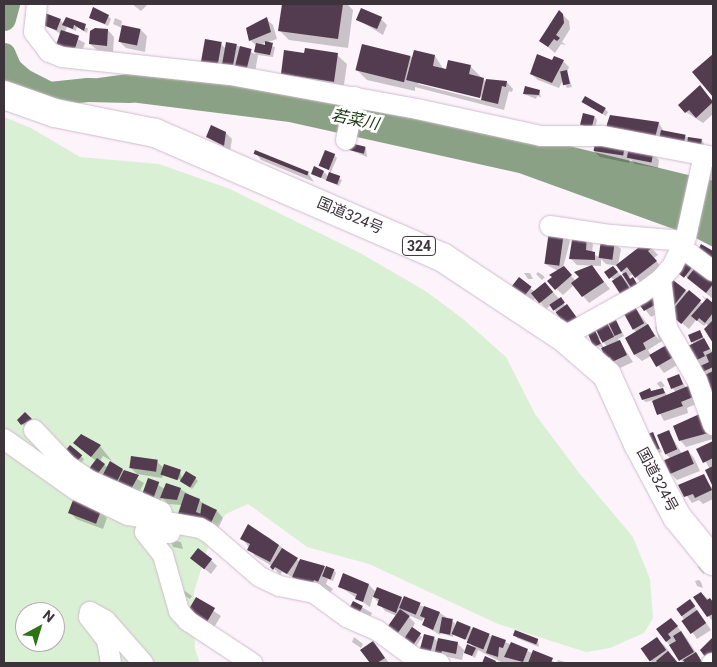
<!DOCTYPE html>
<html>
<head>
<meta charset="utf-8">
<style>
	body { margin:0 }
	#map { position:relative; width:717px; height:667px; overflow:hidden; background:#fcf3fb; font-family:Roboto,"Noto Sans JP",sans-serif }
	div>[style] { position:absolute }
	.green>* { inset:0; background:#daf0d4 }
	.water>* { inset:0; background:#8ba185 }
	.shadow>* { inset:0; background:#0003; transform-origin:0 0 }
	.river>* { height:24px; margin:-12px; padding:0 12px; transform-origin:12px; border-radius:12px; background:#8ba185 }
	.building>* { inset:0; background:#533b50; transform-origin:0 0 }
	.roads { filter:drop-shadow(0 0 1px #d0bbcd) drop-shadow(0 0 1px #d0bbcd) }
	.minor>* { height:20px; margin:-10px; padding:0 10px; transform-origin:10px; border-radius:10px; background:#fff }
	.highway>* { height:28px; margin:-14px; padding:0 14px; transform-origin:14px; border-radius:14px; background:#fff }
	span { translate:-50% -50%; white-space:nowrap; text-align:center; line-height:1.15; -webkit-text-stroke:5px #fff; paint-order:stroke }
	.shield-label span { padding:1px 4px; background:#fff; border:1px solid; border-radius:4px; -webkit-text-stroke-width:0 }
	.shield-label { font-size:14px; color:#3c333b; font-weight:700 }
	.street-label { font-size:15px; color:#3c333b }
	.water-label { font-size:16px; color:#16360c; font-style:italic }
	.frame { position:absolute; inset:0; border:5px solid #3c333b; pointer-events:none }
	.north { position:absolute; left:15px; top:602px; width:50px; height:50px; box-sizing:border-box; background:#fff; border:1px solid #b1adb1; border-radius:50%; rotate:39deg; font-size:14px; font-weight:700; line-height:20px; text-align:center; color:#3c333b }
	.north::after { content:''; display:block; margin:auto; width:18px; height:22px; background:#2f7414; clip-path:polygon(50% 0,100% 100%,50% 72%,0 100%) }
</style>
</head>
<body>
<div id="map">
	<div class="green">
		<i style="clip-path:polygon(evenodd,4px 117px,31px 128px,80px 157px,159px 164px,230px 189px,362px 254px,427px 292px,463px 319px,506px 357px,535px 414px,580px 474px,633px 537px,650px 579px,653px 618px,644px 633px,610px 648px,586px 652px,498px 624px,369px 564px,307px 547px,248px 504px,226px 514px,214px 528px,194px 592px,195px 649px,200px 663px,4px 663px,4px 117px,25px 612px,55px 612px,55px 642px,25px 642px,25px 612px)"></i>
	</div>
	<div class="water">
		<i style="clip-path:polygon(142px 72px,244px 82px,557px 143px,713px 181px,713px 247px,690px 235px,519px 173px,289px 122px,98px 98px,98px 78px)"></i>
	</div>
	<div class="shadow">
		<i style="clip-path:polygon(132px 4px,148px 4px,141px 11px)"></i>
		<i style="clip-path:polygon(283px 4px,347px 4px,353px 10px,348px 48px,289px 40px,279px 30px)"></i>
		<i style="clip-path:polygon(560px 12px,569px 21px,570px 29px,562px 42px,566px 45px,561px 44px,555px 53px,541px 41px)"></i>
		<i style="clip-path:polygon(108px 16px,111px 19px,108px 26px,91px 18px)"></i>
		<i style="clip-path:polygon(115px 18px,122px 21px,121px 26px,141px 30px,147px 36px,145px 52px,126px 48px,120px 42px,122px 28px,113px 24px)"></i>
		<i style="clip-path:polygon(266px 19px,273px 25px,277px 39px,262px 44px,275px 47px,273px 57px,258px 55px,254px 78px,208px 69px,221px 44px,226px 49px,236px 45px,255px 54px,257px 46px,250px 40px)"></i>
		<i style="clip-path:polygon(357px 19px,381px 19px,387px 25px,383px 35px)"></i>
		<i style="clip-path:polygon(60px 20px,64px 24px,88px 28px,87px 33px,77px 27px,76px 31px,67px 27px,65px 32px,85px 43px,80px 56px,64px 50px,57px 44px,61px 34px,42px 23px)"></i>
		<i style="clip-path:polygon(108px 30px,114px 37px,113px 52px,97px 50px,90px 44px)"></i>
		<i style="clip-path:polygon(305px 55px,337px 55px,347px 64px,343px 91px,292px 83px,282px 73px)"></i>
		<i style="clip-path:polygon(evenodd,435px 56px,444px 70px,470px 66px,486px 82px,507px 82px,513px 89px,512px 92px,509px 91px,504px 110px,415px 87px,415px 91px,367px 80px,357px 70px,410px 57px,435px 56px,418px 82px,486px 98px,485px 101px,418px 84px,418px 82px)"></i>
		<i style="clip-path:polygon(563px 61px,569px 67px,567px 72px,572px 87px,567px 88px,563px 80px,559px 88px,538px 80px,531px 74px,553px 62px)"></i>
		<i style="clip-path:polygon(700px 87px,713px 101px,713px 114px,703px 123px,686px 112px)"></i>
		<i style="clip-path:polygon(539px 91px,541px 97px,537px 96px,536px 99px,524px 94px)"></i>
		<i style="clip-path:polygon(583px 102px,605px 109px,608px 112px,606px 116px)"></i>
		<i style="clip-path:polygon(595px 117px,597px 120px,595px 130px,581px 125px)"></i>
		<i style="clip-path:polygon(659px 123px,664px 132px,701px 140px,704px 143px,702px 152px,608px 126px)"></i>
		<i style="clip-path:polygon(226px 133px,232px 139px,230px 151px,207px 137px)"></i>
		<i style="clip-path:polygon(366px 148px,367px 157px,350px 150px)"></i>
		<i style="clip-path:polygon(624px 148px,629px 153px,653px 153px,659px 160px,658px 168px,635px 164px,630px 159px,629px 163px,600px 157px,594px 151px)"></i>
		<i style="clip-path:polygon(255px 152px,308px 173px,314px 182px,261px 160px)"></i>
		<i style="clip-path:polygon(334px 155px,337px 158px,330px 174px,342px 180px,339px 186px,312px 174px,324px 172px,328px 176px,330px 171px,319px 165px)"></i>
		<i style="clip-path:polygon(709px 165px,713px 166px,713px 183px,706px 177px)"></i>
		<i style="clip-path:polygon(563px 234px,570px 241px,563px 268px,576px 281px,592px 266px,610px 289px,589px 303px,574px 285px,563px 295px,549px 282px,558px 271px,545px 264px)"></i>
		<i style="clip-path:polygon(586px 237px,593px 244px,592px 253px,600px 258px,602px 241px,614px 243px,621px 249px,618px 265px,647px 243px,658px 255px,654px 258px,662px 268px,642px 284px,633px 274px,629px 277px,666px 309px,651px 317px,637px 299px,606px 273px,616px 270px,631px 286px,618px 266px,606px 264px,601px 259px,601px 266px,577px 265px,571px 259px)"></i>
		<i style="clip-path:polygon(687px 258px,713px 278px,713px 299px,678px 270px)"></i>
		<i style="clip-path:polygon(538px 272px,545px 277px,542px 280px,536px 274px)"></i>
		<i style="clip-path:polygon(524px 273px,530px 273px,533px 279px,528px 279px)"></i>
		<i style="clip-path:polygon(519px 279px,535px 292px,551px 290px,583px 325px,566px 326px,551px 305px,546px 309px,536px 297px,531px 303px,519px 293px)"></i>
		<i style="clip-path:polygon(673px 281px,703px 304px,706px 301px,702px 295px,713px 305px,713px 342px,708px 336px,709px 326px,706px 324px,704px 326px,696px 320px,689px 329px,671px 314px)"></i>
		<i style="clip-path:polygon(evenodd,634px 306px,659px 340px,655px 327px,662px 324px,682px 362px,664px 373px,651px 356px,642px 361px,635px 355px,626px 339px,637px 332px,633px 329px,634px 306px,662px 341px,667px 346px,651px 355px,648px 350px,662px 341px)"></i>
		<i style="clip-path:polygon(evenodd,605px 320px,609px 324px,616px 321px,618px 324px,624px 336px,618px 339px,633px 362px,620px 368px,607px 358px,602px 347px,595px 346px,595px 332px,601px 338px,605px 320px,599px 339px,600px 339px,608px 347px,604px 348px,599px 339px)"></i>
		<i style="clip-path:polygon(700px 332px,713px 353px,713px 397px,694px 361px,694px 345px,689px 337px)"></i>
		<i style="clip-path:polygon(679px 375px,686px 388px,703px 401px,687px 408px,688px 413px,664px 421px,653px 400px,646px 402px,643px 400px,662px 389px,658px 385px,657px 383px,661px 381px,665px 386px,661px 388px,665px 392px,667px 396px,676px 392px,672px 388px)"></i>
		<i style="clip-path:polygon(25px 414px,34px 423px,25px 427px,19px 420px)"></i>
		<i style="clip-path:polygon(713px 427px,713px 439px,686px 447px,680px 440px)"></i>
		<i style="clip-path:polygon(669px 432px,682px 454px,688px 451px,694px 458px,700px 471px,677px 480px,671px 474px,671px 459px,666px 454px)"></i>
		<i style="clip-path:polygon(652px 434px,662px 452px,656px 454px)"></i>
		<i style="clip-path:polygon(713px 442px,713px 485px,710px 469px,698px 449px)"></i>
		<i style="clip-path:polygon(100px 446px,112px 461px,103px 456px,100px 461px,107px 467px,98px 481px,96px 461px,81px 449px)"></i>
		<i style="clip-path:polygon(70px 447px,84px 459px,78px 467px)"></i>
		<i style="clip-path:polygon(157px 462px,164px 468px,180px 471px,182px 479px,195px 478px,198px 481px,192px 489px,181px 480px,163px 475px,162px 478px,137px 474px,131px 468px)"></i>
		<i style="clip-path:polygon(111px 463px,144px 483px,138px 494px,120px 494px)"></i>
		<i style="clip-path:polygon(703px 475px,713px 489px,713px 499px,703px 504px,699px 500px,692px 503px,680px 486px)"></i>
		<i style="clip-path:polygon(148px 479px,165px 489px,180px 489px,217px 511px,223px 518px,216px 533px,182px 505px,168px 504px,162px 498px,160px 502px,149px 501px)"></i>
		<i style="clip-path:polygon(70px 512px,100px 512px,107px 518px,103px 529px,76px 519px)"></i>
		<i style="clip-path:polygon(248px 526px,270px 538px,300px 562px,334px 570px,336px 573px,333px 581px,328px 579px,326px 584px,333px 589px,327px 596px,295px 578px,282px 572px,280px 575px,272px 566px,255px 556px,242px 538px)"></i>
		<i style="clip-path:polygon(171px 540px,181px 542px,183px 549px,173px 547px)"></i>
		<i style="clip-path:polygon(211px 560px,217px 566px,211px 574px,198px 564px)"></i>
		<i style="left:702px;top:563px;width:9px;height:6px;rotate:49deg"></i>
		<i style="clip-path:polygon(699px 580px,701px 582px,703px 588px,697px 586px,695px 581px)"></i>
		<i style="clip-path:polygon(369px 585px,376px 592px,377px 589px,440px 613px,455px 623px,454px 629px,470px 628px,557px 663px,503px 663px,478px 650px,475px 658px,464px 651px,462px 660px,448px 657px,446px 663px,426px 661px,434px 638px,438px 642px,458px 644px,466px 652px,474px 648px,469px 641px,454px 633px,453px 637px,441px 633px,440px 635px,424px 625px,424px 618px,422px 621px,406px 614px,415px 623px,412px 629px,422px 637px,415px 648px,395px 634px,397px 616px,385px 611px,373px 596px,370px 607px,339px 586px)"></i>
		<i style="clip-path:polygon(179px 587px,192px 596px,190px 599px,180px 593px)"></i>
		<i style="clip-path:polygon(701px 593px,713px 603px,713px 622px,695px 597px)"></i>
		<i style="clip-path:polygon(196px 599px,221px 616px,213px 629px,194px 618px)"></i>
		<i style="clip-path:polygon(353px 602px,372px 613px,368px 621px,353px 612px)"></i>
		<i style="clip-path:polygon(692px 603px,711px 630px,697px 639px,681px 615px)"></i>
		<i style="clip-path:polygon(677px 626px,687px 639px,703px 663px,683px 663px,658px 630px)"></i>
		<i style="clip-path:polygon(516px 632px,538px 640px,539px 647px,517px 638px)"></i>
		<i style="clip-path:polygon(354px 637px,363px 644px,361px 648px,352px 642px)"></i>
		<i style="clip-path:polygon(657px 639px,664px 645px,678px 663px,653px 663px,650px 660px)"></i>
		<i style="clip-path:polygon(373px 642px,379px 649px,389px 663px,371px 663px,362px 650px)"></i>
		<i style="clip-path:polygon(558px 660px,569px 663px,557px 663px)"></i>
	</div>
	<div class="river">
		<i style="left:4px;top:19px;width:16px;rotate:-75deg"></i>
		<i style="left:4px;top:55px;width:15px;rotate:67deg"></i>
		<i style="left:10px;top:69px;width:18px;rotate:41deg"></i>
		<i style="left:24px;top:81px;width:29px;rotate:27deg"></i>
		<i style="left:50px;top:94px;width:38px;rotate:-6deg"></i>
		<i style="left:88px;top:90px;width:42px;rotate:1.4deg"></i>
	</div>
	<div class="building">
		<i style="clip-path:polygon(282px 4px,343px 4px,338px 39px,278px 31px)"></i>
		<i style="clip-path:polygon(93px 7px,109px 15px,105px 24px,89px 18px)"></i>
		<i style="left:361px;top:8px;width:23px;height:13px;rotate:23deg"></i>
		<i style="clip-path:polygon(559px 10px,563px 14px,564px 23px,556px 35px,560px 38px,557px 41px,554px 39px,548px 47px,539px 41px)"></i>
		<i style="left:45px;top:13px;width:17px;height:12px;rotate:21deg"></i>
		<i style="clip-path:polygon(66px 17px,86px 24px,84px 31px,74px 25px,73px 29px,62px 25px)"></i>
		<i style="clip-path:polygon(267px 17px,271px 32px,249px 41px,246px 28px)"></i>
		<i style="left:122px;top:25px;width:19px;height:17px;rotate:12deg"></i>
		<i style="clip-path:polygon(95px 28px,108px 29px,107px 46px,89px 44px,90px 31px)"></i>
		<i style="left:61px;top:30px;width:19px;height:15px;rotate:18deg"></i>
		<i style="left:205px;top:39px;width:17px;height:25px;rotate:10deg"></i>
		<i style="clip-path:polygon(265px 41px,273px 43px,270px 55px,254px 52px,256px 43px,265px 45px)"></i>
		<i style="left:226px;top:42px;width:11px;height:26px;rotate:10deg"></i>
		<i style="left:362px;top:44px;width:50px;height:27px;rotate:14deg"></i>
		<i style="left:240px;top:46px;width:12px;height:23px;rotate:14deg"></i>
		<i style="clip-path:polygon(305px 48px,338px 53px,334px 82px,281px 74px,284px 50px,304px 53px)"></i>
		<i style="clip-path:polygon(414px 50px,435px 55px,433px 66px,446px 69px,448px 60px,471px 65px,469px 74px,484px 78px,480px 98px,406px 80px)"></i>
		<i style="clip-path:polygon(537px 54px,552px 60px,554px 56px,564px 60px,552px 83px,530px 74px)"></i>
		<i style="clip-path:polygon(713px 54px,713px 97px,692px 72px)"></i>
		<i style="left:567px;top:70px;width:14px;height:7px;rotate:78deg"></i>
		<i style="clip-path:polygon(486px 79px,507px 81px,506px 87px,502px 86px,498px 104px,481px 100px)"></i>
		<i style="clip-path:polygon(700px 85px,713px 102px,696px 118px,689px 110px,685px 113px,678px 105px)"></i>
		<i style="clip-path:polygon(525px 86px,540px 90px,539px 95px,523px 94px)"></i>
		<i style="left:585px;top:96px;width:24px;height:7px;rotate:30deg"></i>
		<i style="left:583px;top:113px;width:12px;height:12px;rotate:14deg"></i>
		<i style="clip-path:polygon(610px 115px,659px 122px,655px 138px,606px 127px)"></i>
		<i style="clip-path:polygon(211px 125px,226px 132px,224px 146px,206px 137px)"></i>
		<i style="left:661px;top:130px;width:25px;height:12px;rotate:11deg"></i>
		<i style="left:688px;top:137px;width:14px;height:11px;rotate:8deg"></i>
		<i style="left:595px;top:142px;width:30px;height:9px;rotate:9deg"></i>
		<i style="left:350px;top:143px;width:16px;height:7px;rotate:14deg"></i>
		<i style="left:629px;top:147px;width:25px;height:11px;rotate:11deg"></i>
		<i style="left:255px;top:150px;width:58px;height:4px;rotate:22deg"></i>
		<i style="left:325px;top:150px;width:11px;height:17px;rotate:22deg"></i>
		<i style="clip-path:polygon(314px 166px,324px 171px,321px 178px,311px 174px)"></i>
		<i style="left:329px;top:172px;width:12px;height:9px;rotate:20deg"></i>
		<i style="left:549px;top:231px;width:15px;height:33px;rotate:8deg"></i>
		<i style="clip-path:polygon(573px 234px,587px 236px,586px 250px,595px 252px,595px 260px,569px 259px)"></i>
		<i style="left:601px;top:240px;width:14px;height:18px;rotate:8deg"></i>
		<i style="clip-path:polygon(647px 241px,652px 248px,648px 251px,657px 261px,635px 278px,627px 267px,621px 272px,616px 265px)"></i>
		<i style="clip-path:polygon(701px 244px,713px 251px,713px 259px,698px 250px)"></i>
		<i style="left:687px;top:256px;width:11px;height:19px;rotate:38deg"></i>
		<i style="clip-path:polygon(698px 264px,713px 276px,713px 284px,706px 293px,687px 278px)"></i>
		<i style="clip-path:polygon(592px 265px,604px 282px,582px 297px,571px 283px,579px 277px,574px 272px)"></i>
		<i style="clip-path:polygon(564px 266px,572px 275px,555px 290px,547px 281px,552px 277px,549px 275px)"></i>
		<i style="clip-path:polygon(613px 266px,618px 272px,609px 279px,604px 272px)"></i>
		<i style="clip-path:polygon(626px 272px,630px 279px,633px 277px,640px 289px,634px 292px,622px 274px)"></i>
		<i style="left:621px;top:275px;width:20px;height:11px;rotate:57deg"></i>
		<i style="left:519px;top:277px;width:16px;height:13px;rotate:38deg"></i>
		<i style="clip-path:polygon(673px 280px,686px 290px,672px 308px,668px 286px)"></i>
		<i style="left:545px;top:282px;width:13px;height:18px;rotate:51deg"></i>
		<i style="clip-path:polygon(656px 287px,660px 302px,644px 311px,636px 300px)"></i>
		<i style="left:689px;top:290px;width:16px;height:31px;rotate:40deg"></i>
		<i style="left:561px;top:297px;width:7px;height:14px;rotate:56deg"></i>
		<i style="clip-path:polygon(707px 298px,713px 303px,713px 313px,705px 323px,699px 318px,697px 321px,691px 316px)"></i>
		<i style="left:567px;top:304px;width:17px;height:14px;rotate:54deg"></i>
		<i style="left:634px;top:305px;width:21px;height:13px;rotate:61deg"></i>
		<i style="left:605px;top:319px;width:20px;height:13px;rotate:63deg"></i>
		<i style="left:616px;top:320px;width:14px;height:8px;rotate:65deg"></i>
		<i style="clip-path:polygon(713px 320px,713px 343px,704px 329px)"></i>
		<i style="clip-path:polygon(648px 324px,655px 336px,643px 343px,646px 349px,634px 355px,625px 338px)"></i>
		<i style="left:595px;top:330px;width:15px;height:8px;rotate:67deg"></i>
		<i style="left:700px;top:330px;width:8px;height:13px;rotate:67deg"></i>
		<i style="clip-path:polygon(704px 338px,710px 349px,703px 352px,705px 356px,693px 362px,686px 347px)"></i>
		<i style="clip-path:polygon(620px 340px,627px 355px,612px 362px,610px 357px,606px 359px,601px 348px)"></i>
		<i style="left:670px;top:343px;width:14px;height:24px;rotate:60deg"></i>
		<i style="clip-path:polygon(712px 352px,713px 367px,698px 374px,696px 368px,709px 362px,706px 355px)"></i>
		<i style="clip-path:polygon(713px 371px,713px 393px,709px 395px,701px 377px)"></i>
		<i style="left:679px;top:374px;width:11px;height:13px;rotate:68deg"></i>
		<i style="clip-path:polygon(693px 384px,698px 395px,681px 402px,683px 406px,657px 415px,652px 401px)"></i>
		<i style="clip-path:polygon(650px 388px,651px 391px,663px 388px,665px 393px,642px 400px,639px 393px)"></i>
		<i style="clip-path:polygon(25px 412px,32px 419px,21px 425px,17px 420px)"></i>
		<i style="clip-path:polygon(704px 412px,712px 432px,679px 441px,673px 426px)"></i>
		<i style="left:669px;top:430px;width:21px;height:13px;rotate:67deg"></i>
		<i style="left:653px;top:432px;width:18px;height:9px;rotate:68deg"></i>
		<i style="clip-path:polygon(81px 434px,101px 445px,91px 457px,73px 443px)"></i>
		<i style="clip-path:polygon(713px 441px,713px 458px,703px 463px,696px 449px)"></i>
		<i style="left:70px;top:445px;width:16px;height:13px;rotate:40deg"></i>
		<i style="left:688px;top:450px;width:15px;height:26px;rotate:67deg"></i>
		<i style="left:131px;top:456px;width:27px;height:12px;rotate:8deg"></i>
		<i style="left:97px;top:458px;width:10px;height:18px;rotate:37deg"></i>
		<i style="clip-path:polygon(110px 461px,123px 469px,114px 488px,102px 476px)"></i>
		<i style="left:164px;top:464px;width:18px;height:11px;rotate:19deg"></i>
		<i style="clip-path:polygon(713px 466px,713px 484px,712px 485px,705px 470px)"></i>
		<i style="clip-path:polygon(124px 470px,139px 475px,131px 489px,118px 482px)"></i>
		<i style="left:186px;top:471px;width:12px;height:12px;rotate:31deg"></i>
		<i style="clip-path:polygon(704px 474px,712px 490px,695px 498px,693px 494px,684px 497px,678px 485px)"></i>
		<i style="left:148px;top:478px;width:12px;height:18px;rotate:20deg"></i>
		<i style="clip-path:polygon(166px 483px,181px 488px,177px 500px,160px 498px)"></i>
		<i style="clip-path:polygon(185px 493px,200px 499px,196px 512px,201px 514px,198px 523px,178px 514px)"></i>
		<i style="left:73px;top:500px;width:30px;height:14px;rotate:21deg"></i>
		<i style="clip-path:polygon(202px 503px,217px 510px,209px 527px,199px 522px)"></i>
		<i style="clip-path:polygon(248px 524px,279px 545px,270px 562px,247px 550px,250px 544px,240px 539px)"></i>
		<i style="left:198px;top:548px;width:18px;height:13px;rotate:38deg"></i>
		<i style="clip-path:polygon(282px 548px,298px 558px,287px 574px,275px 567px,273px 570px,270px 567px)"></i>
		<i style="clip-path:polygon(300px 559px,325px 566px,318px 582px,314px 580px,312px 586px,292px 577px)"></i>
		<i style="left:326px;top:566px;width:9px;height:11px;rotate:21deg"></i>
		<i style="clip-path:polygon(343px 573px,369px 584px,363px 602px,355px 599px,357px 594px,338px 587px)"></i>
		<i style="clip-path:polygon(377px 587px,402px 597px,396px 613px,377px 605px,379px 599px,373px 597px)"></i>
		<i style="clip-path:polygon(701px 592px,707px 600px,710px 598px,713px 602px,713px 614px,707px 617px,693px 597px)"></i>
		<i style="left:404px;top:596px;width:18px;height:13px;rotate:22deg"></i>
		<i style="left:196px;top:597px;width:22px;height:18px;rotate:30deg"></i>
		<i style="left:690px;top:599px;width:9px;height:17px;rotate:54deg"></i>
		<i style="left:353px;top:601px;width:11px;height:10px;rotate:27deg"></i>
		<i style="clip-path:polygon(424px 606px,440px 612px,433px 630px,422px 625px,425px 618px,420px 616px)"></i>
		<i style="left:400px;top:609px;width:12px;height:23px;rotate:35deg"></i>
		<i style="left:697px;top:610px;width:16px;height:19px;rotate:55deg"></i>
		<i style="left:442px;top:617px;width:11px;height:16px;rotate:10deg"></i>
		<i style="clip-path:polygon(671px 618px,678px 626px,668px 634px,671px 638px,666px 642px,656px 629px)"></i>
		<i style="left:457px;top:621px;width:15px;height:14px;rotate:23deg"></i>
		<i style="left:412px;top:627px;width:11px;height:17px;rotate:34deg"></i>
		<i style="left:473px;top:627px;width:18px;height:17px;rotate:22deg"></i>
		<i style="left:515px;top:630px;width:25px;height:6px;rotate:21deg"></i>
		<i style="clip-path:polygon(681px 631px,694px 652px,679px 661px,669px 645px,676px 641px,673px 636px)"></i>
		<i style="left:424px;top:634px;width:11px;height:22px;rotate:15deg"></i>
		<i style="clip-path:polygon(492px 635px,506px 640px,503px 648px,499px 647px,498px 657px,486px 653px)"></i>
		<i style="left:657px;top:637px;width:16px;height:20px;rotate:55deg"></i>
		<i style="clip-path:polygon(713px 637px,713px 657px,706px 658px,700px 650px)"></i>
		<i style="clip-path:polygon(438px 638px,458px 642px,456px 654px,442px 651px,440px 657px,434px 656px)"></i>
		<i style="clip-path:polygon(373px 641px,385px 658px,377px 663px,370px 663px,360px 650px)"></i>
		<i style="clip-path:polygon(511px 642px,528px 649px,523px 662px,504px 657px)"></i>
		<i style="clip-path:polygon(467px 644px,476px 648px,472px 656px,464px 653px)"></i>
		<i style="clip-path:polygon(533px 650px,553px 658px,551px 663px,528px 663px)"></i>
		<i style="clip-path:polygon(668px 651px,678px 663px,658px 663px,656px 661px)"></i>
		<i style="clip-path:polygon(696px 652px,702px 662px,685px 663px,683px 660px)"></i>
		<i style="clip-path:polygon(485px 656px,496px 661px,495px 663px,482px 663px)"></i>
	</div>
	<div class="roads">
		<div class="minor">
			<i style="left:37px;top:4px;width:28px;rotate:96deg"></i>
			<i style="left:34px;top:32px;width:25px;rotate:53deg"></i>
			<i style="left:49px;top:52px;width:14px;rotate:21deg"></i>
			<i style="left:62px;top:57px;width:169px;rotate:6.1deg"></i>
			<i style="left:230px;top:75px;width:190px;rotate:10.3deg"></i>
			<i style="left:417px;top:109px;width:127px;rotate:12.3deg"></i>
			<i style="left:541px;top:136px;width:62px"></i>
			<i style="left:603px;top:136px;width:112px;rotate:10.8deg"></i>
			<i style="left:346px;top:140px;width:44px;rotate:-78.2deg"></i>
			<i style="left:550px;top:226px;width:62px;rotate:8.4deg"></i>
			<i style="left:611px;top:235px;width:74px;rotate:4.6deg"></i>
			<i style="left:681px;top:247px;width:40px;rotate:37deg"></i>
			<i style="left:661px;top:279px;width:49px;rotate:83deg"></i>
			<i style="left:667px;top:328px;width:60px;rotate:60deg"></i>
			<i style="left:697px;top:380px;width:48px;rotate:70.4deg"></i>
			<i style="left:563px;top:337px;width:90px;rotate:-29.1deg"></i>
			<i style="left:642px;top:293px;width:24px;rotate:-36deg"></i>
			<i style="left:661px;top:279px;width:18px;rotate:-49deg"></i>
			<i style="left:673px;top:265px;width:31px;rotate:-65deg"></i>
			<i style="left:686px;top:237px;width:84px;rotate:-77.6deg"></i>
			<i style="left:34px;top:430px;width:48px;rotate:46.7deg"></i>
			<i style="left:67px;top:465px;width:29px;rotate:34deg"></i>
			<i style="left:91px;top:481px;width:77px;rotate:23.6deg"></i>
			<i style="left:4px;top:439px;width:88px;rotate:35.3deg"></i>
			<i style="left:76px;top:490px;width:58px;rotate:25.7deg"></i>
			<i style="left:128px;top:515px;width:73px;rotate:10.2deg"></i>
			<i style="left:200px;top:528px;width:10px;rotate:29deg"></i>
			<i style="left:209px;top:533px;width:67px;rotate:40.8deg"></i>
			<i style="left:260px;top:577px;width:21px;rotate:25deg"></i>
			<i style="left:279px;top:586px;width:36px;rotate:11deg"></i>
			<i style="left:314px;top:593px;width:41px;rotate:36deg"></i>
			<i style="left:347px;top:617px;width:34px;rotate:24deg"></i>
			<i style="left:378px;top:631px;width:46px;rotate:36.1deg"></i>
			<i style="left:415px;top:658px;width:25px;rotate:12deg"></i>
			<i style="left:170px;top:533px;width:25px;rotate:-178deg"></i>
			<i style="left:145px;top:532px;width:29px;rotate:52deg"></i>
			<i style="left:163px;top:555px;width:58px;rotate:74.1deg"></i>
			<i style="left:179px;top:611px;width:13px;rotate:48deg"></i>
			<i style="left:188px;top:621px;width:77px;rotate:33.3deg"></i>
			<i style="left:111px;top:663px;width:23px;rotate:-100deg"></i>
			<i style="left:107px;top:640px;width:29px;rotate:-128deg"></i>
			<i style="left:89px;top:617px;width:5px;rotate:-79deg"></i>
			<i style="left:90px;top:612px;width:18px;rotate:29deg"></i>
			<i style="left:106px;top:621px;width:56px;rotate:48.6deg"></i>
			<i style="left:712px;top:663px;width:1px"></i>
		</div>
		<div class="highway">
			<i style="left:4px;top:95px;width:54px;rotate:19.4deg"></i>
			<i style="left:55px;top:113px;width:102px;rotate:11.3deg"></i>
			<i style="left:155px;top:133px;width:313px;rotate:23.4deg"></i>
			<i style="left:442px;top:257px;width:145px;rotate:33.5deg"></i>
			<i style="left:563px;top:337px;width:58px;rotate:40.8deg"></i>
			<i style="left:607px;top:375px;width:76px;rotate:65.8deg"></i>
			<i style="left:638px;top:444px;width:83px;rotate:61.9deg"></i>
			<i style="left:677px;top:517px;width:57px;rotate:50.7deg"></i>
		</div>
	</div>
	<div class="shield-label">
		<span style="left:419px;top:246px">324</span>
	</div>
	<div class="street-label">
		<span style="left:350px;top:216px;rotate:23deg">国道324号</span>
		<span style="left:657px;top:480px;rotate:62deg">国道324号</span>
	</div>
	<div class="water-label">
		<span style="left:355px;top:120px;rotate:12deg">若菜川</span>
	</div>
	<div class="frame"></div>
	<div class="north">N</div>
</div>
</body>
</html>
